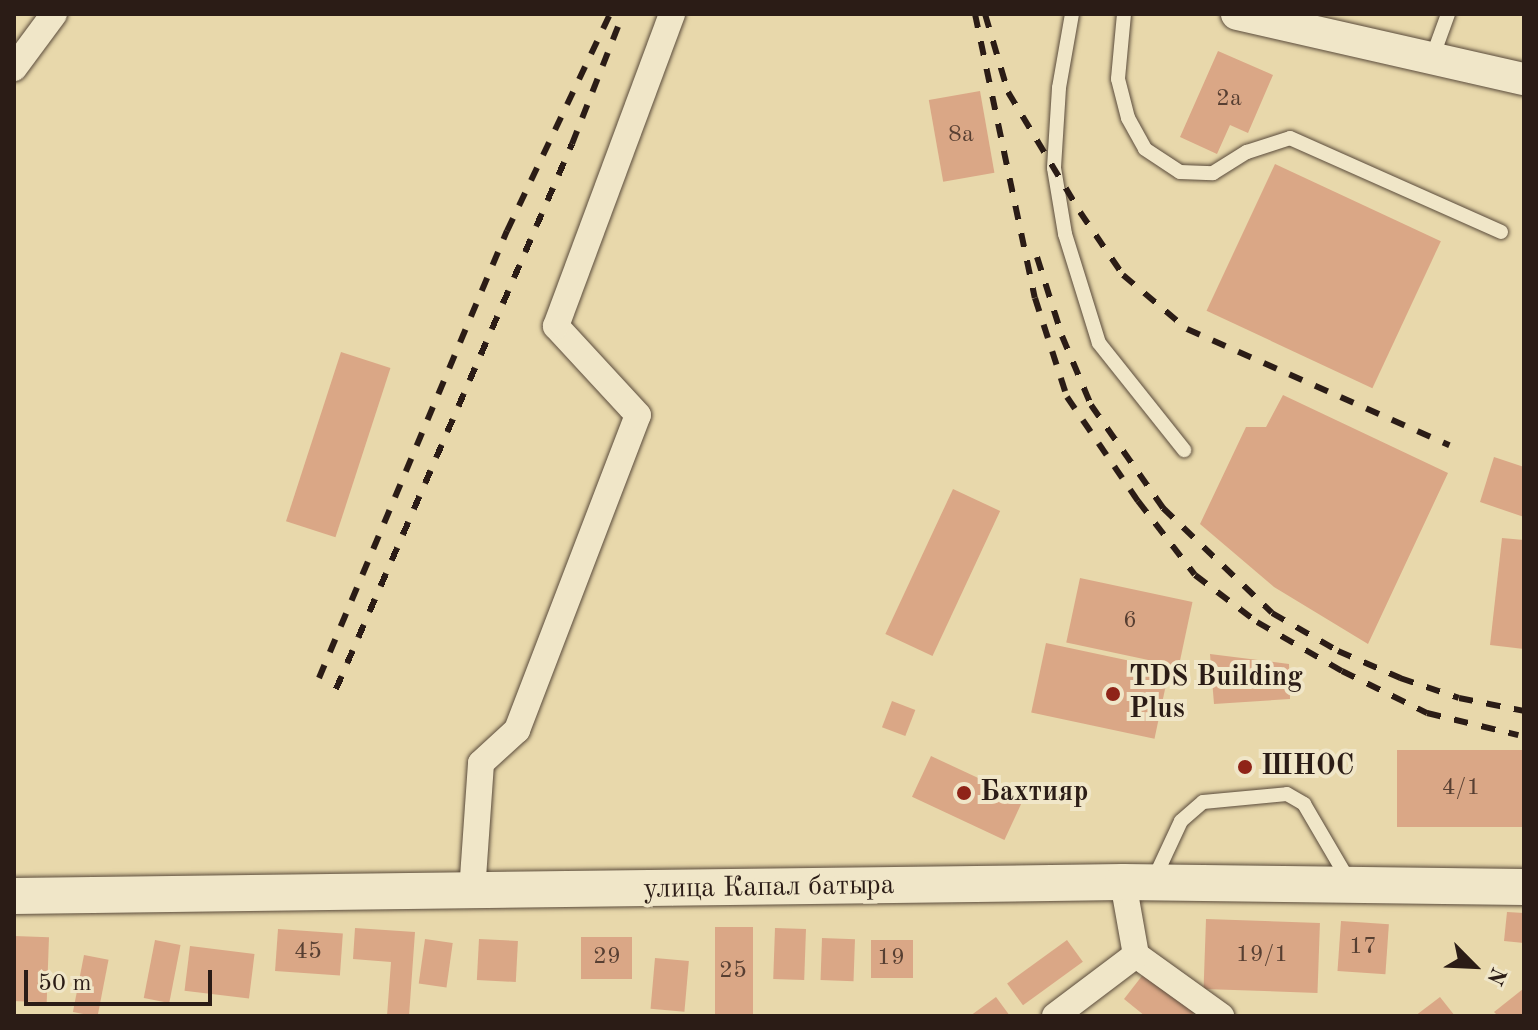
<!DOCTYPE html>
<html>
<head>
<meta charset="utf-8">
<style>
	body { margin:0 }
	#map { position:relative; width:1538px; height:1030px; overflow:hidden; background:#e8d8ab; font-family:"Old Standard TT",serif }
	div>[style] { position:absolute }
	.building>* { inset:0; background:#daa786; transform-origin:0 0 }
	.roads { filter:drop-shadow(0 0 2px #5a4b3b) drop-shadow(0 0 2px #5a4b3b) }
	.service>* { height:14px; margin:-7px; padding:0 7px; transform-origin:7px; border-radius:7px; background:#f0e6c8 }
	.minor>* { height:26px; margin:-13px; padding:0 13px; transform-origin:13px; border-radius:13px; background:#f0e6c8 }
	.tertiary>* { height:32px; margin:-16px; padding:0 16px; transform-origin:16px; border-radius:16px; background:#f0e6c8 }
	.secondary>* { height:36px; margin:-18px; padding:0 18px; transform-origin:18px; border-radius:18px; background:#f0e6c8 }
	.rail>* { height:6px; margin-top:-3px; transform-origin:0; background:repeating-linear-gradient(90deg,#2b1c16 0 14px,transparent 0 28px) }
	.dots>* { width:22px; height:22px; translate:-50% -50%; box-sizing:border-box; border:4px solid #f0e6c8; border-radius:50% }
	span { translate:-50% -50%; white-space:nowrap; text-align:center; line-height:1.15; -webkit-text-stroke:8px #f0e6c8; paint-order:stroke }
	.number-label { font-size:24px; color:#573f32 }
	.number-label span { -webkit-text-stroke-width:0 }
	.poi-label { font-size:28px; color:#2b1c16; font-weight:700 }
	.left { translate:0 -50%; text-align:left }
	.street-label { font-size:28px; color:#2b1c16 }
	.frame { position:absolute; inset:0; border:16px solid #2b1c16; pointer-events:none }
	.north { position:absolute; left:1434px; top:926px; width:80px; height:80px; -webkit-text-stroke:6px #f0e6c8; paint-order:stroke; rotate:114deg; font-size:22px; font-weight:700; line-height:32px; text-align:center; color:#2b1c16 }
	.north::after { content:''; display:block; margin:auto; width:28px; height:36px; background:#2b1c16; clip-path:polygon(50% 0,100% 100%,50% 72%,0 100%) }
	.scale { position:absolute; left:24px; top:970px; width:188px; height:36px; box-sizing:border-box; border:4px solid #2b1c16; border-top:0; padding-left:10px; font-size:24px; line-height:28px; white-space:nowrap; color:#2b1c16; -webkit-text-stroke:6px #f0e6c8; paint-order:stroke }
</style>
</head>
<body>
<div id="map">
	<div class="building">
		<i style="clip-path:polygon(1218px 51px,1273px 75px,1248px 133px,1230px 125px,1217px 154px,1180px 137px)"></i>
		<i style="left:980px;top:91px;width:83px;height:52px;rotate:80deg"></i>
		<i style="left:1275px;top:164px;width:183px;height:162px;rotate:25deg"></i>
		<i style="left:341px;top:352px;width:52px;height:178px;rotate:18deg"></i>
		<i style="clip-path:polygon(1283px 395px,1448px 473px,1368px 644px,1274px 587px,1200px 524px,1246px 427px,1266px 427px)"></i>
		<i style="clip-path:polygon(1494px 457px,1524px 467px,1524px 517px,1480px 502px)"></i>
		<i style="left:953px;top:489px;width:52px;height:160px;rotate:25deg"></i>
		<i style="clip-path:polygon(1502px 538px,1524px 540px,1524px 649px,1490px 645px)"></i>
		<i style="left:1080px;top:578px;width:115px;height:66px;rotate:12deg"></i>
		<i style="left:1046px;top:643px;width:126px;height:71px;rotate:12deg"></i>
		<i style="clip-path:polygon(1210px 654px,1289px 664px,1290px 699px,1214px 704px)"></i>
		<i style="left:892px;top:701px;width:25px;height:28px;rotate:21deg"></i>
		<i style="left:1524px;top:750px;width:77px;height:127px;rotate:90deg"></i>
		<i style="left:931px;top:756px;width:102px;height:45px;rotate:25deg"></i>
		<i style="clip-path:polygon(1507px 912px,1524px 913px,1524px 943px,1504px 941px)"></i>
		<i style="left:1206px;top:919px;width:114px;height:70px;rotate:2deg"></i>
		<i style="left:1341px;top:921px;width:48px;height:50px;rotate:4deg"></i>
		<i style="left:715px;top:927px;width:38px;height:89px"></i>
		<i style="clip-path:polygon(355px 928px,415px 932px,409px 1016px,387px 1016px,391px 962px,353px 959px)"></i>
		<i style="left:775px;top:928px;width:31px;height:51px;rotate:2deg"></i>
		<i style="left:278px;top:929px;width:65px;height:42px;rotate:4deg"></i>
		<i style="left:14px;top:936px;width:35px;height:65px;rotate:2deg"></i>
		<i style="left:632px;top:937px;width:42px;height:51px;rotate:90deg"></i>
		<i style="left:822px;top:938px;width:33px;height:42px;rotate:2deg"></i>
		<i style="left:425px;top:939px;width:28px;height:45px;rotate:8deg"></i>
		<i style="left:479px;top:939px;width:39px;height:41px;rotate:3deg"></i>
		<i style="left:155px;top:940px;width:26px;height:59px;rotate:11deg"></i>
		<i style="left:871px;top:940px;width:42px;height:38px"></i>
		<i style="left:1067px;top:940px;width:27px;height:74px;rotate:54deg"></i>
		<i style="left:190px;top:946px;width:65px;height:45px;rotate:7deg"></i>
		<i style="left:84px;top:955px;width:25px;height:58px;rotate:11deg"></i>
		<i style="left:655px;top:958px;width:34px;height:51px;rotate:5deg"></i>
		<i style="clip-path:polygon(1145px 972px,1195px 1011px,1191px 1016px,1145px 1016px,1124px 999px)"></i>
		<i style="clip-path:polygon(1523px 989px,1524px 1016px,1498px 1016px,1494px 1012px)"></i>
		<i style="clip-path:polygon(996px 997px,1010px 1016px,970px 1016px)"></i>
		<i style="clip-path:polygon(1440px 997px,1455px 1016px,1415px 1016px)"></i>
	</div>
	<div class="roads">
		<div class="service">
			<i style="left:1072px;top:14px;width:75px;rotate:100deg"></i>
			<i style="left:1059px;top:88px;width:80px;rotate:93.6deg"></i>
			<i style="left:1054px;top:168px;width:67px;rotate:80.5deg"></i>
			<i style="left:1065px;top:234px;width:114px;rotate:72.7deg"></i>
			<i style="left:1099px;top:343px;width:137px;rotate:51.5deg"></i>
			<i style="left:1124px;top:14px;width:65px;rotate:95.3deg"></i>
			<i style="left:1118px;top:79px;width:40px;rotate:75.6deg"></i>
			<i style="left:1128px;top:118px;width:35px;rotate:61deg"></i>
			<i style="left:1145px;top:149px;width:42px;rotate:33.3deg"></i>
			<i style="left:1180px;top:172px;width:33px;rotate:2deg"></i>
			<i style="left:1213px;top:173px;width:40px;rotate:-32deg"></i>
			<i style="left:1247px;top:152px;width:45px;rotate:-18deg"></i>
			<i style="left:1290px;top:138px;width:231px;rotate:24deg"></i>
			<i style="left:1432px;top:58px;width:47px;rotate:-70deg"></i>
			<i style="left:1154px;top:879px;width:64px;rotate:-65deg"></i>
			<i style="left:1181px;top:821px;width:29px;rotate:-41deg"></i>
			<i style="left:1203px;top:802px;width:84px;rotate:-5.4deg"></i>
			<i style="left:1287px;top:794px;width:20px;rotate:30deg"></i>
			<i style="left:1304px;top:804px;width:89px;rotate:59.7deg"></i>
		</div>
		<div class="minor">
			<i style="left:14px;top:68px;width:67px;rotate:-53.5deg"></i>
			<i style="left:472px;top:892px;width:129px;rotate:-86deg"></i>
			<i style="left:481px;top:763px;width:49px;rotate:-42.5deg"></i>
			<i style="left:517px;top:730px;width:337px;rotate:-69deg"></i>
			<i style="left:638px;top:415px;width:121px;rotate:-132.7deg"></i>
			<i style="left:556px;top:326px;width:333px;rotate:-69.6deg"></i>
			<i style="left:1136px;top:955px;width:105px;rotate:35.7deg"></i>
			<i style="left:1055px;top:1016px;width:101px;rotate:-37deg"></i>
			<i style="left:1136px;top:955px;width:74px;rotate:-100.1deg"></i>
		</div>
		<div class="tertiary">
			<i style="left:1237px;top:14px;width:294px;rotate:12.8deg"></i>
		</div>
		<div class="secondary">
			<i style="left:14px;top:896px;width:1109px;rotate:-0.72deg"></i>
			<i style="left:1123px;top:882px;width:401px;rotate:0.7deg"></i>
		</div>
	</div>
	<div class="rail">
		<i style="left:975px;top:14px;width:290px;rotate:78.1deg"></i>
		<i style="left:1035px;top:298px;width:104px;rotate:72.1deg"></i>
		<i style="left:1067px;top:397px;width:126px;rotate:55.7deg"></i>
		<i style="left:1138px;top:501px;width:93px;rotate:52.4deg"></i>
		<i style="left:1195px;top:575px;width:78px;rotate:37.2deg"></i>
		<i style="left:1257px;top:622px;width:98px;rotate:30deg"></i>
		<i style="left:1342px;top:671px;width:95px;rotate:26.3deg"></i>
		<i style="left:1427px;top:713px;width:94px;rotate:13.6deg"></i>
		<i style="left:985px;top:14px;width:81px;rotate:73.6deg"></i>
		<i style="left:1008px;top:92px;width:140px;rotate:59deg"></i>
		<i style="left:1080px;top:212px;width:76px;rotate:55.7deg"></i>
		<i style="left:1123px;top:275px;width:84px;rotate:40.2deg"></i>
		<i style="left:1187px;top:329px;width:287px;rotate:23.9deg"></i>
		<i style="left:1037px;top:257px;width:83px;rotate:72.4deg"></i>
		<i style="left:1062px;top:336px;width:75px;rotate:67.2deg"></i>
		<i style="left:1091px;top:405px;width:126px;rotate:55deg"></i>
		<i style="left:1163px;top:508px;width:151px;rotate:43.9deg"></i>
		<i style="left:1272px;top:613px;width:76px;rotate:29.9deg"></i>
		<i style="left:1338px;top:651px;width:68px;rotate:23.5deg"></i>
		<i style="left:1400px;top:678px;width:62px;rotate:18.7deg"></i>
		<i style="left:1459px;top:698px;width:66px;rotate:11.3deg"></i>
		<i style="left:319px;top:678px;width:485px;rotate:-67.2deg"></i>
		<i style="left:507px;top:231px;width:240px;rotate:-64.6deg"></i>
		<i style="left:336px;top:689px;width:594px;rotate:-66.59deg"></i>
		<i style="left:572px;top:144px;width:140px;rotate:-68.6deg"></i>
	</div>
	<div class="dots">
		<i style="left:1113px;top:694px;background:#8f2418"></i>
		<i style="left:1245px;top:767px;background:#8f2418"></i>
		<i style="left:964px;top:793px;background:#8f2418"></i>
	</div>
	<div class="number-label">
		<span style="left:1229px;top:100px">2а</span>
		<span style="left:961px;top:136px">8а</span>
		<span style="left:1130px;top:622px">6</span>
		<span style="left:1461px;top:789px">4/1</span>
		<span style="left:1363px;top:948px">17</span>
		<span style="left:308px;top:953px">45</span>
		<span style="left:1262px;top:956px">19/1</span>
		<span style="left:607px;top:958px">29</span>
		<span style="left:891px;top:959px">19</span>
		<span style="left:733px;top:972px">25</span>
	</div>
	<div class="poi-label">
		<span class="left" style="left:1129px;top:694px">TDS Building<br>Plus</span>
		<span class="left" style="left:1261px;top:767px">ШНОС</span>
		<span class="left" style="left:980px;top:793px">Бахтияр</span>
	</div>
	<div class="street-label">
		<span style="left:769px;top:888px;rotate:-1deg">улица Капал батыра</span>
	</div>
	<div class="frame"></div>
	<div class="north">N</div>
	<div class="scale">50 m</div>
</div>
</body>
</html>
